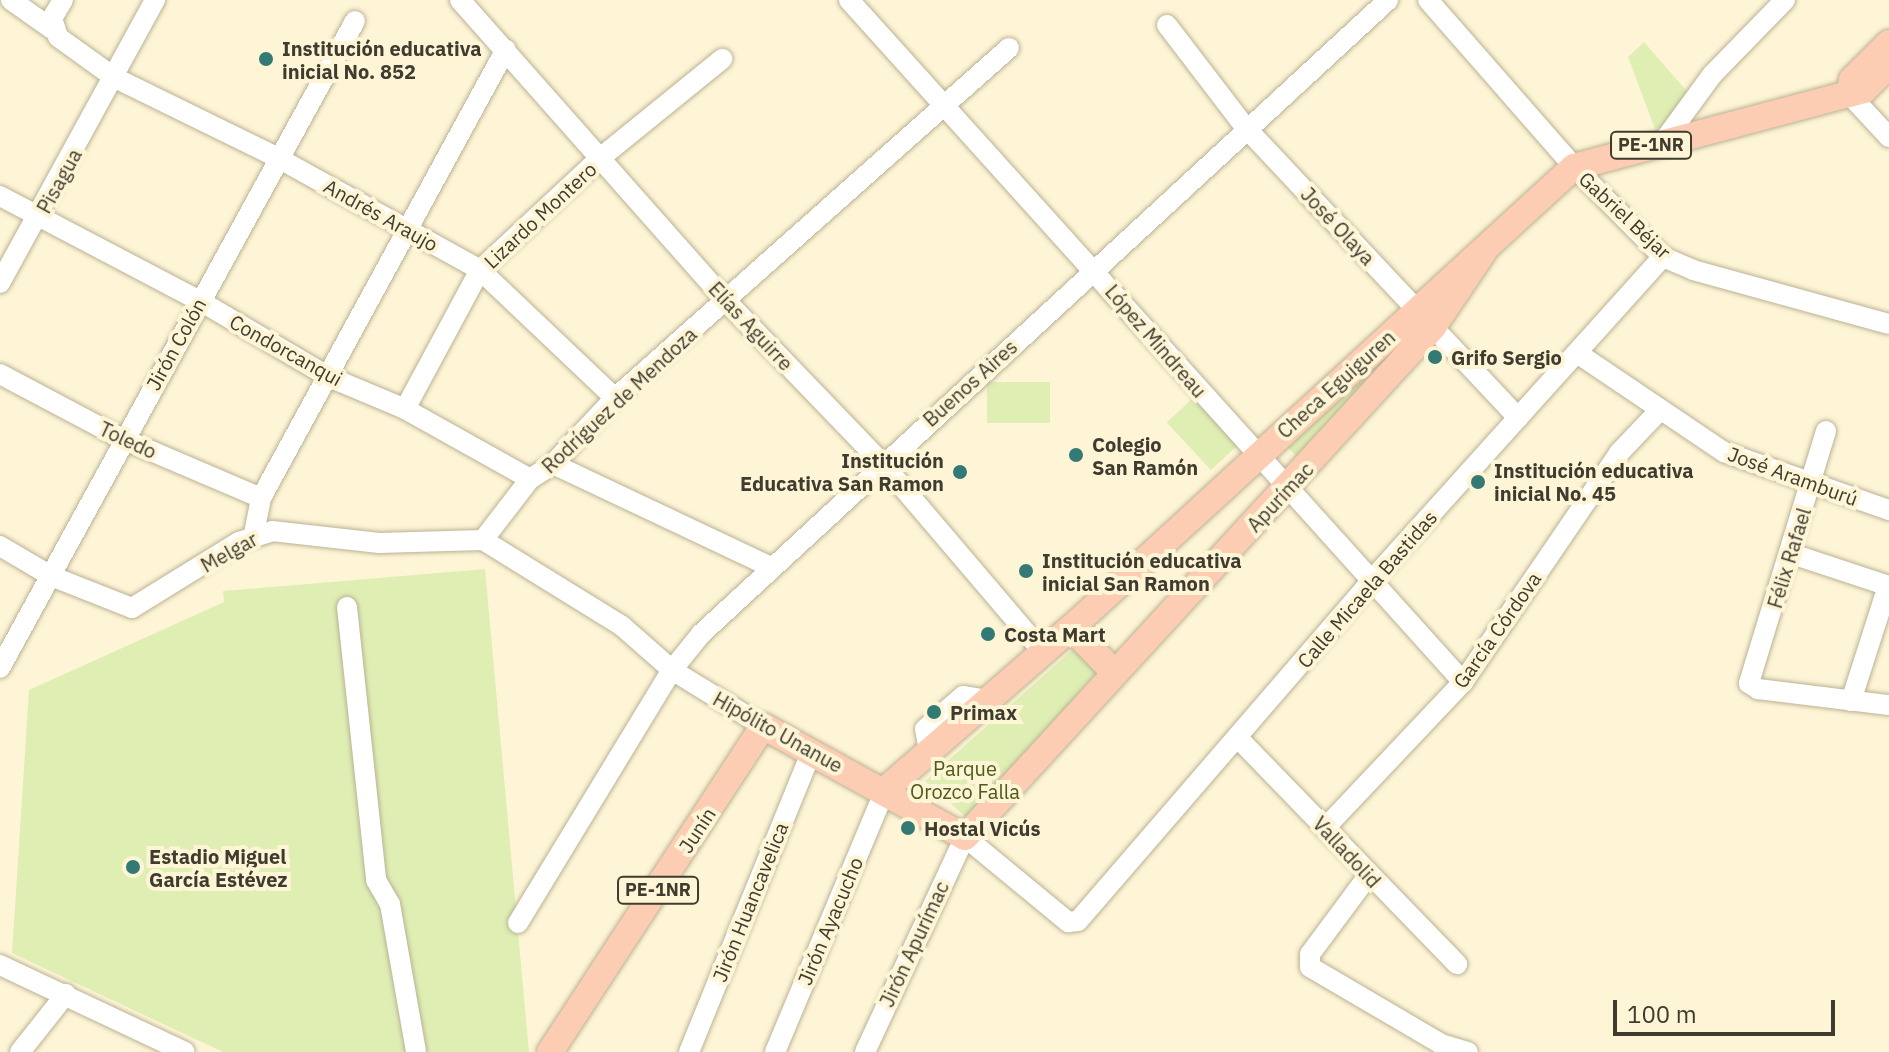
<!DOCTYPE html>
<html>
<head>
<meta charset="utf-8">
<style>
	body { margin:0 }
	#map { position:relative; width:1889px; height:1052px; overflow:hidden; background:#fef5d6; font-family:"IBM Plex Sans",sans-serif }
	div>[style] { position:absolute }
	.green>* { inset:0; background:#dfefb4; transform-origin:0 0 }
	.roads { filter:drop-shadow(0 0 2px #bab294) drop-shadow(0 0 2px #bab294) }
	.minor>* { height:20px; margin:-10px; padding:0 10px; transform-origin:10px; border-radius:10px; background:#fff }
	.major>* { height:26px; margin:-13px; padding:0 13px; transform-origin:13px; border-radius:13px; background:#fccdb3 }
	.dots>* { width:22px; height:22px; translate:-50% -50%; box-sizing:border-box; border:4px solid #fef5d6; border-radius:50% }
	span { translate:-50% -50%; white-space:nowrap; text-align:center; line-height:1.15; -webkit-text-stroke:8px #fef5d6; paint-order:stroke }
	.shield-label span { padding:2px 6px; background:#fef5d6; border:2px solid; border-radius:6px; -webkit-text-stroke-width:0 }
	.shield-label { font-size:18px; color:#3f3b2f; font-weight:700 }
	.poi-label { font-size:20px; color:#3f3b2f; font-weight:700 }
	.left { translate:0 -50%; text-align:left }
	.right { translate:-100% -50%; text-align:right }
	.street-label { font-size:20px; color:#3f3b2f }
	.park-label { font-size:20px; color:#4d5a18 }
	.scale { position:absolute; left:1613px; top:1000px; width:222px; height:36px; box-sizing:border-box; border:4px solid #3f3b2f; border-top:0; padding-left:10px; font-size:24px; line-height:28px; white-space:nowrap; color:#3f3b2f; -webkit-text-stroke:6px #fef5d6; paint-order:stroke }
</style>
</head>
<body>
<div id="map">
	<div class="green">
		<i style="clip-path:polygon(1644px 42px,1692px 97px,1673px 125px,1655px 129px,1628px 57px)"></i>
		<i style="clip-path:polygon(1417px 319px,1423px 325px,1302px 461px,1285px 445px)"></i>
		<i style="left:987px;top:382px;width:63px;height:41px"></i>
		<i style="left:1193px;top:398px;width:65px;height:36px;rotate:47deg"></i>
		<i style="clip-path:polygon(485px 569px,529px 1052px,223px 1052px,12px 953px,29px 690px,224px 602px,223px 591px)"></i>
		<i style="clip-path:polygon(1077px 646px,1102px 667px,967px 818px,925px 781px)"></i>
	</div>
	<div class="roads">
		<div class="minor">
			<i style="left:11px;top:0;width:50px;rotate:35.3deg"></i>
			<i style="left:63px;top:0;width:21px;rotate:121deg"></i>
			<i style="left:52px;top:18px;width:20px;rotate:72deg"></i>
			<i style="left:58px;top:37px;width:70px;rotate:35.7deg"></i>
			<i style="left:115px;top:78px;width:184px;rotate:26.1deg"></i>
			<i style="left:280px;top:159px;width:229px;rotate:29deg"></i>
			<i style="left:480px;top:270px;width:186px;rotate:43.5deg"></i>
			<i style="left:460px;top:0;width:403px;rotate:48.5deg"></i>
			<i style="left:727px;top:302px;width:223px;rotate:46.1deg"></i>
			<i style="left:882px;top:463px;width:248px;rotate:49.6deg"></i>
			<i style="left:849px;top:0;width:918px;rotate:48deg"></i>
			<i style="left:1428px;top:0;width:222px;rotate:48.8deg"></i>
			<i style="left:1574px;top:167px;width:127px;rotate:45.3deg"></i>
			<i style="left:1663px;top:257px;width:33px;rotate:23deg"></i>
			<i style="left:1693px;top:270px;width:203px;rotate:15.4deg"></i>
			<i style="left:1167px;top:25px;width:128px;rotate:52.6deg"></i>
			<i style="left:1245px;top:127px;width:399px;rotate:46.8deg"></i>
			<i style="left:1849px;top:94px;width:59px;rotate:47.1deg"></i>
			<i style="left:1663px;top:142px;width:83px;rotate:-53.8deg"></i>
			<i style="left:1712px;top:75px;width:105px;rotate:-45.8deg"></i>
			<i style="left:0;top:196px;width:226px;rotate:27.7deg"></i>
			<i style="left:200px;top:301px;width:150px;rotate:30.5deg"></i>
			<i style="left:329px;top:377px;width:82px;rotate:22.8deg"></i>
			<i style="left:405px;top:409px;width:143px;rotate:29.2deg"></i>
			<i style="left:0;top:283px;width:323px;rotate:-61.3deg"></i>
			<i style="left:1577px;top:353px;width:177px;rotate:34deg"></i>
			<i style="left:1724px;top:452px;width:175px;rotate:19.4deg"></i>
			<i style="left:0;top:374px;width:139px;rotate:27.9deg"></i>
			<i style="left:123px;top:439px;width:150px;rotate:23.1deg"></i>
			<i style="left:405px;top:409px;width:158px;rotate:-61.7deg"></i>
			<i style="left:480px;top:270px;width:163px;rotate:-43deg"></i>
			<i style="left:599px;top:159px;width:159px;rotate:-39.1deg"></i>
			<i style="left:1826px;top:431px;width:264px;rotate:107deg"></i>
			<i style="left:1749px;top:683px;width:11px;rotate:34deg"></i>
			<i style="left:1758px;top:689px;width:132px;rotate:7deg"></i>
			<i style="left:553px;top:464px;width:241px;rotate:25.3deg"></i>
			<i style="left:254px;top:534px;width:37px;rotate:-79deg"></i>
			<i style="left:261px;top:498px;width:511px;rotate:-61.38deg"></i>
			<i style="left:483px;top:540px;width:77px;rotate:-52.4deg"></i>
			<i style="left:530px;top:479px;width:27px;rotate:-33deg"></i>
			<i style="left:553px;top:464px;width:91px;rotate:-46.8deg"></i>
			<i style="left:615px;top:398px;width:527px;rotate:-41.62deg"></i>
			<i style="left:483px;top:540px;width:163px;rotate:31.7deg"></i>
			<i style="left:622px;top:626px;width:67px;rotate:41.3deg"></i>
			<i style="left:672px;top:670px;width:107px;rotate:31.6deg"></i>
			<i style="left:0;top:546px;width:59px;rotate:30.5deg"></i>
			<i style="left:51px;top:576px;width:87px;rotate:21.6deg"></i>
			<i style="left:132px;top:608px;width:126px;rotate:-31.7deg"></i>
			<i style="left:239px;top:542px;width:35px;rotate:-18deg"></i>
			<i style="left:272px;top:531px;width:108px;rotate:6.4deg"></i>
			<i style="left:379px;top:543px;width:104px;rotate:-1.7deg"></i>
			<i style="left:1792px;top:554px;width:102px;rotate:18.3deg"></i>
			<i style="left:347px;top:607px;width:275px;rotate:83.9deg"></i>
			<i style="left:376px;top:880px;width:28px;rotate:60deg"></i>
			<i style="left:390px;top:904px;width:150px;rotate:80deg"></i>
			<i style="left:0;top:668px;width:738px;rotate:-61.25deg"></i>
			<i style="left:1851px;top:701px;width:121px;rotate:-72.2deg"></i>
			<i style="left:1238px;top:738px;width:315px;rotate:45.9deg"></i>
			<i style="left:929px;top:751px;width:22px;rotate:-100deg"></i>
			<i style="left:925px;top:729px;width:50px;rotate:-41deg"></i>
			<i style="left:963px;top:696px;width:24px;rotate:9deg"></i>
			<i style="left:1326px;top:827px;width:199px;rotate:-46.6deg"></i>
			<i style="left:1463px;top:682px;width:277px;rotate:-55.7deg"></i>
			<i style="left:1619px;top:453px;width:58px;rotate:-46.4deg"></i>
			<i style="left:1368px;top:876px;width:97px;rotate:126.6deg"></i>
			<i style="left:1310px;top:954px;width:13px;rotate:90deg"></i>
			<i style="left:1310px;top:967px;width:152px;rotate:30.4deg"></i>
			<i style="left:1441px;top:1044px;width:28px;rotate:17deg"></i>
			<i style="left:518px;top:923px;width:296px;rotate:-58.7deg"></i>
			<i style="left:672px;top:670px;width:46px;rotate:-51.1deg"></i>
			<i style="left:701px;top:634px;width:935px;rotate:-42.7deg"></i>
			<i style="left:0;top:965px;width:204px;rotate:25.2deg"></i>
			<i style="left:20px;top:1052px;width:74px;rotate:-51.6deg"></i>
			<i style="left:689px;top:1052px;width:325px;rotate:-67.8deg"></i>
			<i style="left:775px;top:1052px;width:284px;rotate:-67.2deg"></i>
			<i style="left:865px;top:1052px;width:237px;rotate:-65.1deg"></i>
			<i style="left:965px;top:837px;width:134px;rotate:39.5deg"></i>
			<i style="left:1068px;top:922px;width:10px;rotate:-6deg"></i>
			<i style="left:1078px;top:921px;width:449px;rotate:-49.2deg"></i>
			<i style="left:1371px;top:581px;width:436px;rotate:-48deg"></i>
		</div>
		<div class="major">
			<i style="left:1889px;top:43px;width:52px;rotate:135deg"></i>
			<i style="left:1852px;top:80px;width:14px;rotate:102deg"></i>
			<i style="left:1849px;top:94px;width:16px;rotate:-15deg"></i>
			<i style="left:1864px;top:90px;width:35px;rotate:-45deg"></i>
			<i style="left:1071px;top:628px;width:62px;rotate:45.7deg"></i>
			<i style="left:885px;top:790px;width:247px;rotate:-41.1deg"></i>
			<i style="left:1071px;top:628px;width:682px;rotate:-42.51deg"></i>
			<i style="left:1574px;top:167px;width:285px;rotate:-14.9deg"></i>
			<i style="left:550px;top:1052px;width:389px;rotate:-56.8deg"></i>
			<i style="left:763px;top:726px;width:230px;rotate:28.8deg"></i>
			<i style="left:965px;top:837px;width:692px;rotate:-47.46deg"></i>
			<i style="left:1433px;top:327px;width:92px;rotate:-56.1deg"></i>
		</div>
	</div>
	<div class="dots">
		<i style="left:266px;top:59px;background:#337a74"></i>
		<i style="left:1435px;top:357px;background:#337a74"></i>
		<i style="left:1076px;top:455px;background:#337a74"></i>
		<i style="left:960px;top:472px;background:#337a74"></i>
		<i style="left:1478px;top:482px;background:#337a74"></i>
		<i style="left:1026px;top:571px;background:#337a74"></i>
		<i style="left:988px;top:634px;background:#337a74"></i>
		<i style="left:934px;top:712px;background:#337a74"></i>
		<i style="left:908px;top:828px;background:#337a74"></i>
		<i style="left:133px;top:867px;background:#337a74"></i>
	</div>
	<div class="shield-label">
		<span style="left:1651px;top:145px">PE-1NR</span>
		<span style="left:658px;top:890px">PE-1NR</span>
	</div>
	<div class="poi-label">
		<span class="left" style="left:282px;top:60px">Institución educativa<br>inicial No. 852</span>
		<span class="left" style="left:1451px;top:357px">Grifo Sergio</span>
		<span class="left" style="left:1092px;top:456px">Colegio<br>San Ramón</span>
		<span class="right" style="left:944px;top:472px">Institución<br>Educativa San Ramon</span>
		<span class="left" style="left:1494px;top:482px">Institución educativa<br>inicial No. 45</span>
		<span class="left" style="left:1042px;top:572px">Institución educativa<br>inicial San Ramon</span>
		<span class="left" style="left:1004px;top:634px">Costa Mart</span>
		<span class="left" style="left:950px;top:712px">Primax</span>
		<span class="left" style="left:924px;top:828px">Hostal Vicús</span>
		<span class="left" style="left:149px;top:868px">Estadio Miguel<br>García Estévez</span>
	</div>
	<div class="street-label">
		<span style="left:59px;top:181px;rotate:-61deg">Pisagua</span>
		<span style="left:381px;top:215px;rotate:29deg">Andrés Araujo</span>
		<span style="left:540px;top:215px;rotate:-43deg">Lizardo Montero</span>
		<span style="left:1625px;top:215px;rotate:43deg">Gabriel Béjar</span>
		<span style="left:1338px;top:226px;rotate:47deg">José Olaya</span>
		<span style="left:751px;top:326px;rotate:47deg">Elías Aguirre</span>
		<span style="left:1156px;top:341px;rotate:49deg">López Mindreau</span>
		<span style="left:176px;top:344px;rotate:-61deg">Jirón Colón</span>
		<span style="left:286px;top:350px;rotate:29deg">Condorcanqui</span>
		<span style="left:970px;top:383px;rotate:-42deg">Buenos Aires</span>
		<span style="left:1336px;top:384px;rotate:-42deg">Checa Eguiguren</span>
		<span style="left:619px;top:400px;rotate:-43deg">Rodríguez de Mendoza</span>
		<span style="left:128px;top:440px;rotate:25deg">Toledo</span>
		<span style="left:1793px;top:476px;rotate:20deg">José Aramburú</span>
		<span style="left:1280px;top:497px;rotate:-47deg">Apurímac</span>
		<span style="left:229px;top:552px;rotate:-29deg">Melgar</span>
		<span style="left:1789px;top:558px;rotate:-73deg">Félix Rafael</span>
		<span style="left:1367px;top:589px;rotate:-49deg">Calle Micaela Bastidas</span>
		<span style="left:1497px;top:630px;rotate:-55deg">García Córdova</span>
		<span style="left:778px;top:732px;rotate:29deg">Hipólito Unanue</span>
		<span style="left:697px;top:830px;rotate:-57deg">Junín</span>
		<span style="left:1347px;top:852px;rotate:47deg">Valladolid</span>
		<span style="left:750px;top:902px;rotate:-68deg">Jirón Huancavelica</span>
		<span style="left:830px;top:921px;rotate:-67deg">Jirón Ayacucho</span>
		<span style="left:914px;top:944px;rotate:-65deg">Jirón Apurímac</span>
	</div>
	<div class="park-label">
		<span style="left:965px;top:780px">Parque<br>Orozco Falla</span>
	</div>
	<div class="scale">100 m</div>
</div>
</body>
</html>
